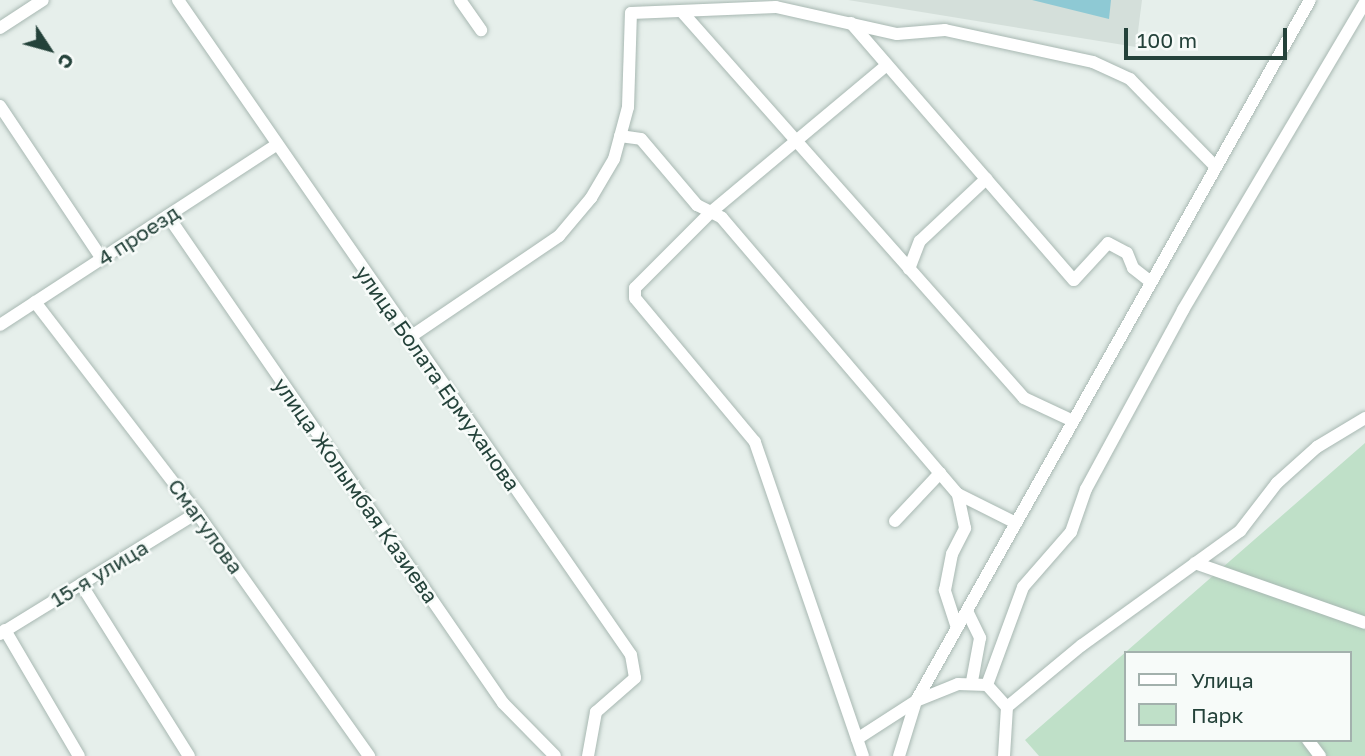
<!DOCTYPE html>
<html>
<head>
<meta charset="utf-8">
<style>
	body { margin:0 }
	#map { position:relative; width:1365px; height:756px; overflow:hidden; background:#e6efeb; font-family:"Golos Text",sans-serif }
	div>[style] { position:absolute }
	.built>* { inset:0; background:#d4dfda }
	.green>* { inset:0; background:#bfe0c8 }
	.water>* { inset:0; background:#8ec9d4 }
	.roads { filter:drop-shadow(0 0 2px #a8b8b2) drop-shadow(0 0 2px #a8b8b2) }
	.minor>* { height:12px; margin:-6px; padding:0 6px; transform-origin:6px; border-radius:6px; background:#fff }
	span { translate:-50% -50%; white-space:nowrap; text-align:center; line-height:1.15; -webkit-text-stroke:5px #f7fbf9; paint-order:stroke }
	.street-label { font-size:21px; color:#24423a }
	.legend { position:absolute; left:1124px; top:651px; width:228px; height:91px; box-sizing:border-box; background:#f7fbf9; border:2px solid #a3b1ad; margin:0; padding:9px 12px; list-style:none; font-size:21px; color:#24423a }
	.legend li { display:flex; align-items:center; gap:14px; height:35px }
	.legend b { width:35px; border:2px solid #a3b1ad }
	.north { position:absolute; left:14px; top:14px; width:70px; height:70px; -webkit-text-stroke:5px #f7fbf9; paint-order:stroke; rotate:126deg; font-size:19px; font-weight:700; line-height:28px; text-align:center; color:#24423a }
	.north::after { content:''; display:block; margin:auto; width:24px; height:32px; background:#24423a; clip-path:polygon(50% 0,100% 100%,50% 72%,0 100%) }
	.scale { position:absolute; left:1124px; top:28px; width:163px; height:32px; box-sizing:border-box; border:4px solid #24423a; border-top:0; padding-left:9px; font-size:21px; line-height:24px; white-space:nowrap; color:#24423a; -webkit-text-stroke:5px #f7fbf9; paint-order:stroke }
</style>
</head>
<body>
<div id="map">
	<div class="built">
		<i style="clip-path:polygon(848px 0,1142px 0,1136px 47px)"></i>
	</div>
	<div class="green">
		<i style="clip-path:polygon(evenodd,1365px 443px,1365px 756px,1039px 756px,1025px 740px,1365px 443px,1125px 653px,1349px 653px,1349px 740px,1125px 740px,1125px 653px)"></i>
	</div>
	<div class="water">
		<i style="clip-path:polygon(1032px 0,1111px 0,1109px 19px)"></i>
	</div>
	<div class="roads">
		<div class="minor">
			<i style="left:178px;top:0;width:796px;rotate:55.33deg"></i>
			<i style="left:631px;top:655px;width:23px;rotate:80deg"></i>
			<i style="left:635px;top:678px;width:52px;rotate:138.9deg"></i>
			<i style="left:596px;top:712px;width:45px;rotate:100.3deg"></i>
			<i style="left:460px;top:0;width:37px;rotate:55deg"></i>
			<i style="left:683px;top:13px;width:514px;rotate:48.47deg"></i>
			<i style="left:1024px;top:398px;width:54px;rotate:25.1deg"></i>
			<i style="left:851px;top:23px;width:340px;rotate:49.1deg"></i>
			<i style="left:1074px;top:280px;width:50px;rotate:-47.4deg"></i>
			<i style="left:1108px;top:243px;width:21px;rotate:28deg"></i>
			<i style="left:1127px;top:253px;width:16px;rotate:68deg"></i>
			<i style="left:1133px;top:268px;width:23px;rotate:38deg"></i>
			<i style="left:0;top:28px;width:51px;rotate:-33.1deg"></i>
			<i style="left:0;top:106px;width:184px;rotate:56.3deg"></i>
			<i style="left:620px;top:136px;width:21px;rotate:8deg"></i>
			<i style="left:641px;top:139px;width:87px;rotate:49.7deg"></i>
			<i style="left:697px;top:205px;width:28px;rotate:27deg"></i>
			<i style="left:722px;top:218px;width:363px;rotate:49.5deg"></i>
			<i style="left:958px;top:494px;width:65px;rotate:26.6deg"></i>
			<i style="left:168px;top:216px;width:591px;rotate:55.48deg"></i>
			<i style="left:503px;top:703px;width:74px;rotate:45.5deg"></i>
			<i style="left:909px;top:269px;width:30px;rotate:-69deg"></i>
			<i style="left:920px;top:241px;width:91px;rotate:-43.2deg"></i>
			<i style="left:35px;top:302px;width:266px;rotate:52.5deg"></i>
			<i style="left:197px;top:513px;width:298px;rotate:54.7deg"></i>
			<i style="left:0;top:325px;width:330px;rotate:-33.1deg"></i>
			<i style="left:410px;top:337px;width:180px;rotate:-34.1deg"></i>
			<i style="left:559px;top:236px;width:50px;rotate:-49.9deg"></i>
			<i style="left:591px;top:198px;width:45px;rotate:-59.5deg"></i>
			<i style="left:614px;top:159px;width:54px;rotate:-74.9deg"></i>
			<i style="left:628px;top:107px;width:94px;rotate:-88.2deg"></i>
			<i style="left:631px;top:13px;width:145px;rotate:-2.4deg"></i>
			<i style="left:776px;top:7px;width:124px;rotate:12.6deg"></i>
			<i style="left:897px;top:34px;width:48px;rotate:-4.8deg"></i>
			<i style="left:945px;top:30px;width:151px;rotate:12.2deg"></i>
			<i style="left:1093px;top:62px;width:41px;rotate:24.7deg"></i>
			<i style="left:1130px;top:79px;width:123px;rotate:45.7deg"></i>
			<i style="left:895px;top:521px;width:66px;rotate:-46.8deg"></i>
			<i style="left:1195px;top:563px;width:180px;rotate:19.4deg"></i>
			<i style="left:81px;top:584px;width:203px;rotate:57.9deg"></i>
			<i style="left:967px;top:611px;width:30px;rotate:64deg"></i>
			<i style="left:980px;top:638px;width:44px;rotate:100.5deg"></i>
			<i style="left:957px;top:628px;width:40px;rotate:-108deg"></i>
			<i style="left:945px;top:590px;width:37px;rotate:-79deg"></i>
			<i style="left:952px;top:554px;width:29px;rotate:-63deg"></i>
			<i style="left:965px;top:528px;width:35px;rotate:-102deg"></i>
			<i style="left:5px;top:630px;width:146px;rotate:59.6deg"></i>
			<i style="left:0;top:634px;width:231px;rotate:-31.6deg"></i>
			<i style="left:987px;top:685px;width:104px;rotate:-69.8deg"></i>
			<i style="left:1023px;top:587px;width:73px;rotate:-48.9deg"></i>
			<i style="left:1071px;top:532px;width:46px;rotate:-70.8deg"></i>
			<i style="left:1086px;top:489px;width:204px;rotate:-61.5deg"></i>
			<i style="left:1183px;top:310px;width:358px;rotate:-59.4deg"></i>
			<i style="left:857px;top:739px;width:70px;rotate:-32.8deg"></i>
			<i style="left:916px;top:701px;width:45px;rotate:-22deg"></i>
			<i style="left:958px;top:684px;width:29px;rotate:2deg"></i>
			<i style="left:987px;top:685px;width:30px;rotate:48deg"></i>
			<i style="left:1308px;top:740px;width:20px;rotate:53deg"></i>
			<i style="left:863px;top:756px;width:332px;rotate:-109deg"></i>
			<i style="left:755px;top:442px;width:187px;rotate:-129.8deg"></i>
			<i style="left:635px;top:298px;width:10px;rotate:-90deg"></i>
			<i style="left:635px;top:288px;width:107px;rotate:-45deg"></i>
			<i style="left:711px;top:212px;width:229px;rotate:-39.9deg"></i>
			<i style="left:899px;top:756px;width:58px;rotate:-72.8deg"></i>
			<i style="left:916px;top:701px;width:804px;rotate:-60.66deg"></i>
			<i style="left:1004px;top:756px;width:49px;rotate:-86.5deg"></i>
			<i style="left:1007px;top:707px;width:97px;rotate:-39.6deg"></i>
			<i style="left:1082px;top:645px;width:195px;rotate:-35.8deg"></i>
			<i style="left:1240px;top:531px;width:61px;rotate:-52.4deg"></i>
			<i style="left:1277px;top:483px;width:54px;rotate:-42deg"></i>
			<i style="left:1317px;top:447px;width:56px;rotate:-31.1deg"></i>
		</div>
	</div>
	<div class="street-label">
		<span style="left:138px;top:235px;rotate:-33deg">4 проезд</span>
		<span style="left:438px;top:378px;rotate:55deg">улица Болата Ермуханова</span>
		<span style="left:356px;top:490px;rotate:55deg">улица Жолымбая Казиева</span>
		<span style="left:206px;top:526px;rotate:54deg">Смагулова</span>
		<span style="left:99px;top:573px;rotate:-31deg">15-я улица</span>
	</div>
	<ul class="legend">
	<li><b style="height:9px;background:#fff"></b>Улица</li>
	<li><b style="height:19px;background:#bfe0c8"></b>Парк</li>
	</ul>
	<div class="north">С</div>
	<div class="scale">100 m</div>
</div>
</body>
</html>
